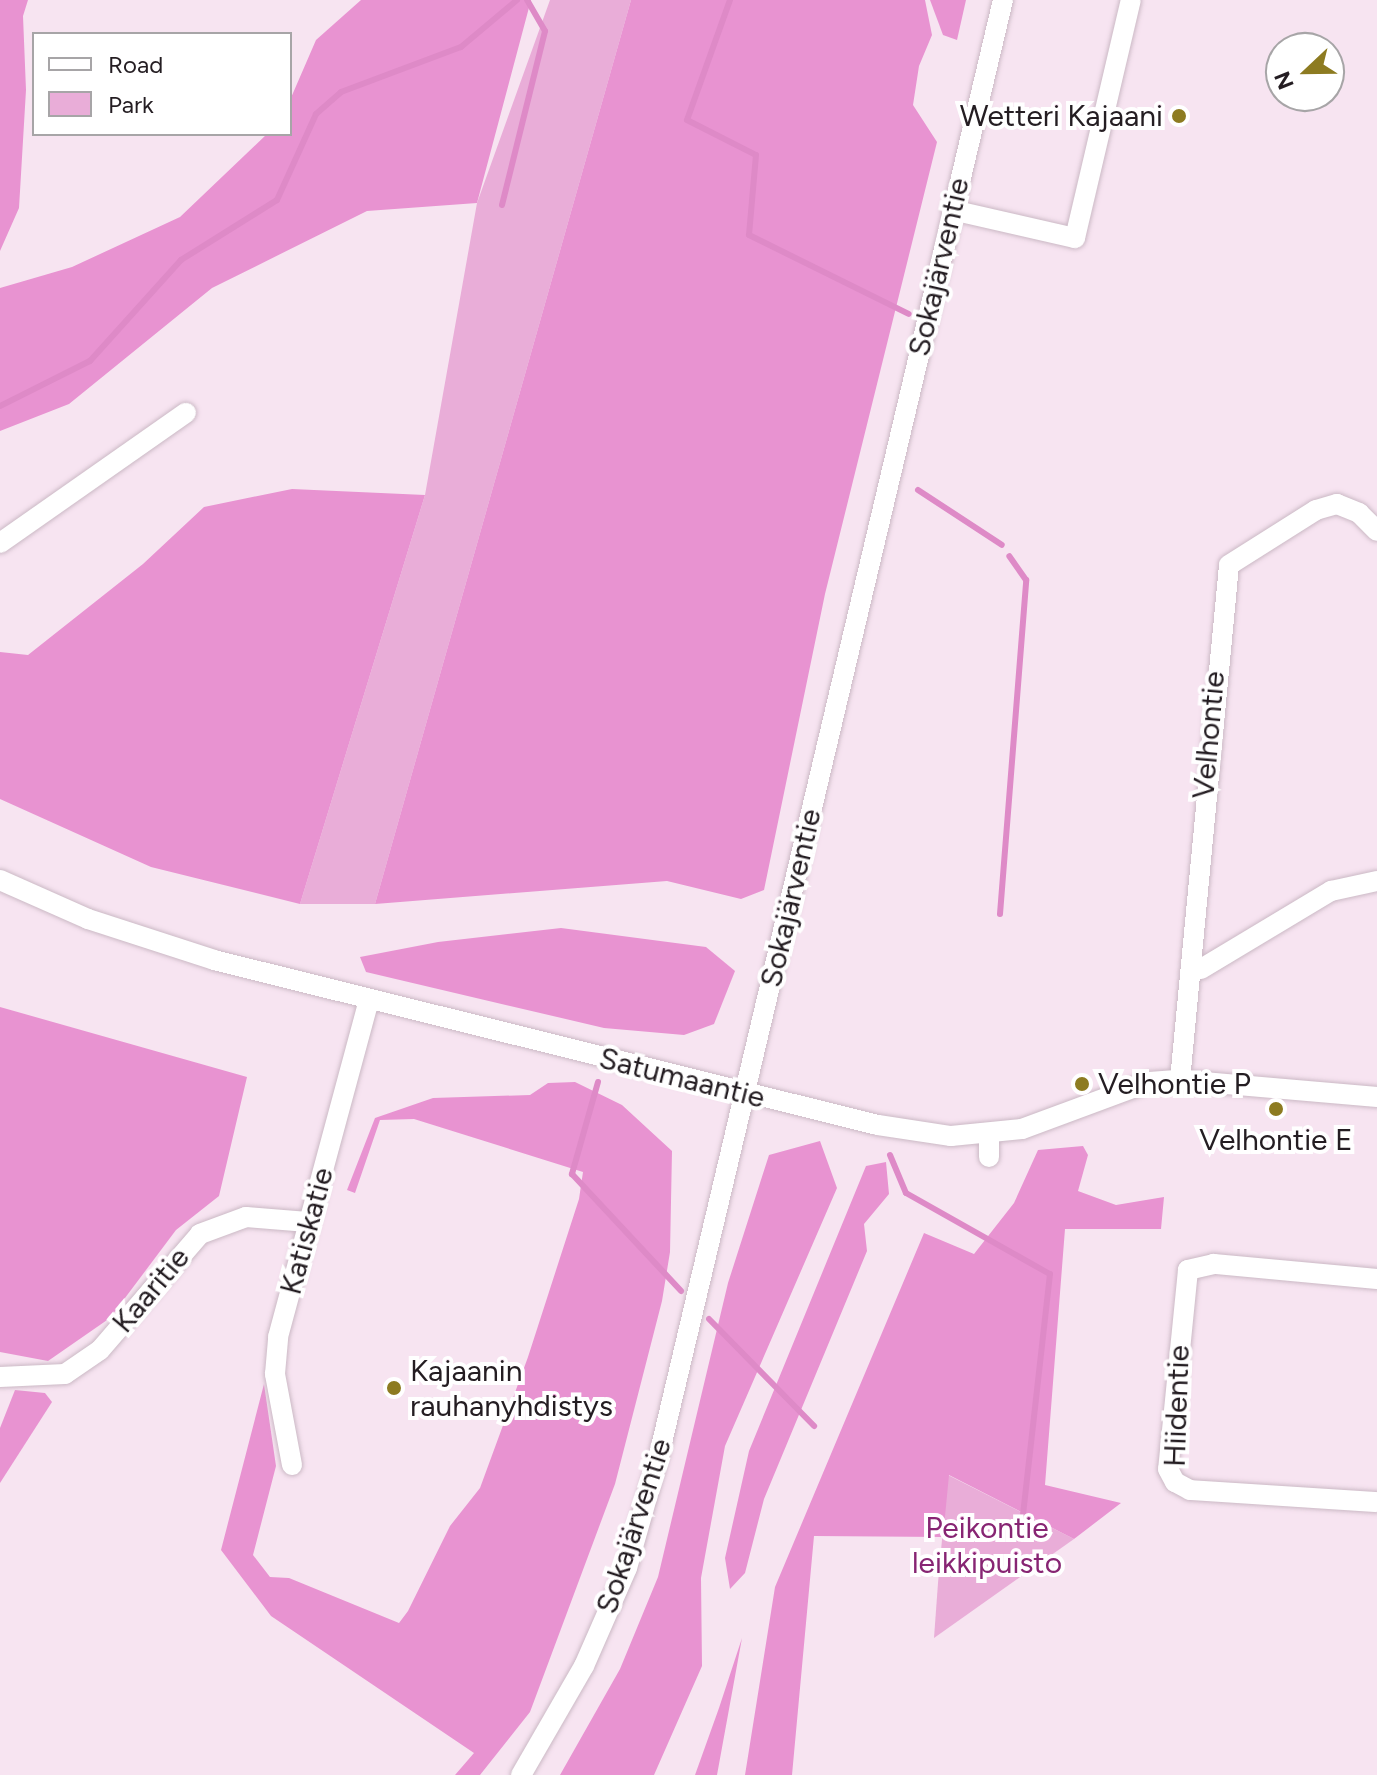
<!DOCTYPE html>
<html>
<head>
<meta charset="utf-8">
<style>
	body { margin:0 }
	#map { position:relative; width:1377px; height:1775px; overflow:hidden; background:#f7e4f1; font-family:Figtree,sans-serif }
	div>[style] { position:absolute }
	.green>* { inset:0; background:#e9add8 }
	.forest>* { inset:0; background:#e893d1 }
	.stream>* { height:6px; margin:-3px; padding:0 3px; transform-origin:3px; border-radius:3px; background:#de8ac7 }
	.roads { filter:drop-shadow(0 0 2px #cbb9c5) drop-shadow(0 0 2px #cbb9c5) }
	.minor>* { height:20px; margin:-10px; padding:0 10px; transform-origin:10px; border-radius:10px; background:#fff }
	.dots>* { width:22px; height:22px; translate:-50% -50%; box-sizing:border-box; border:4px solid #fff; border-radius:50% }
	span { translate:-50% -50%; white-space:nowrap; text-align:center; line-height:1.15; -webkit-text-stroke:8px #fff; paint-order:stroke }
	.poi-label { font-size:30px; color:#241d22 }
	.right { translate:-100% -50%; text-align:right }
	.left { translate:0 -50%; text-align:left }
	.street-label { font-size:30px; color:#241d22 }
	.park-label { font-size:30px; color:#872573 }
	.legend { position:absolute; left:32px; top:32px; width:260px; height:104px; box-sizing:border-box; background:#fff; border:2px solid #a7a5a7; margin:0; padding:10px 14px; list-style:none; font-size:24px; color:#241d22 }
	.legend li { display:flex; align-items:center; gap:16px; height:40px }
	.legend b { width:40px; border:2px solid #a7a5a7 }
	.north { position:absolute; left:1265px; top:32px; width:80px; height:80px; box-sizing:border-box; background:#fff; border:2px solid #a7a5a7; border-radius:50%; rotate:248deg; font-size:22px; font-weight:700; line-height:32px; text-align:center; color:#241d22 }
	.north::after { content:''; display:block; margin:auto; width:28px; height:36px; background:#8d7b21; clip-path:polygon(50% 0,100% 100%,50% 72%,0 100%) }
</style>
</head>
<body>
<div id="map">
	<div class="green">
		<i style="clip-path:polygon(550px 0,631px 0,375px 904px,300px 904px,425px 495px,477px 203px)"></i>
		<i style="clip-path:polygon(948px 1475px,1074px 1539px,934px 1638px,938px 1583px)"></i>
	</div>
	<div class="forest">
		<i style="clip-path:polygon(0 0,28px 0,23px 16px,26px 90px,19px 208px,0 251px)"></i>
		<i style="clip-path:polygon(361px 0,531px 0,477px 203px,367px 211px,212px 288px,69px 404px,0 431px,0 288px,72px 267px,180px 217px,267px 134px,290px 134px,290px 100px,316px 40px)"></i>
		<i style="clip-path:polygon(631px 0,925px 0,932px 35px,919px 66px,913px 105px,937px 142px,825px 594px,764px 890px,741px 899px,667px 881px,375px 904px)"></i>
		<i style="clip-path:polygon(930px 0,966px 0,957px 40px,943px 35px)"></i>
		<i style="clip-path:polygon(292px 489px,425px 495px,300px 904px,151px 867px,0 799px,0 652px,28px 655px,143px 564px,204px 507px)"></i>
		<i style="clip-path:polygon(561px 928px,706px 947px,735px 971px,714px 1024px,684px 1035px,604px 1028px,366px 972px,360px 957px,438px 942px)"></i>
		<i style="clip-path:polygon(0 1007px,247px 1077px,219px 1196px,176px 1230px,110px 1318px,48px 1361px,0 1352px)"></i>
		<i style="clip-path:polygon(575px 1082px,622px 1105px,672px 1151px,670px 1252px,662px 1301px,615px 1484px,530px 1712px,480px 1775px,455px 1775px,474px 1753px,271px 1616px,221px 1550px,264px 1384px,276px 1466px,253px 1555px,270px 1577px,289px 1578px,399px 1623px,408px 1611px,450px 1526px,480px 1488px,528px 1357px,579px 1199px,583px 1172px,414px 1119px,380px 1120px,355px 1193px,347px 1190px,375px 1118px,433px 1098px,530px 1095px,548px 1083px)"></i>
		<i style="clip-path:polygon(820px 1141px,837px 1188px,725px 1446px,701px 1578px,702px 1666px,654px 1775px,560px 1775px,620px 1669px,658px 1577px,728px 1283px,769px 1155px)"></i>
		<i style="clip-path:polygon(1083px 1146px,1088px 1155px,1078px 1191px,1116px 1205px,1164px 1197px,1161px 1229px,1065px 1229px,1045px 1485px,1121px 1503px,1074px 1539px,949px 1475px,943px 1537px,814px 1536px,792px 1775px,745px 1775px,775px 1587px,924px 1233px,974px 1254px,1014px 1203px,1038px 1150px)"></i>
		<i style="clip-path:polygon(886px 1162px,889px 1194px,864px 1224px,867px 1251px,764px 1499px,745px 1573px,730px 1589px,725px 1558px,749px 1451px,866px 1166px)"></i>
		<i style="clip-path:polygon(15px 1390px,45px 1393px,52px 1402px,0 1483px,0 1428px)"></i>
		<i style="clip-path:polygon(742px 1638px,717px 1775px,695px 1775px,719px 1708px)"></i>
	</div>
	<div class="stream">
		<i style="left:730px;top:0;width:127px;rotate:109.7deg"></i>
		<i style="left:687px;top:120px;width:77px;rotate:26.9deg"></i>
		<i style="left:756px;top:155px;width:80px;rotate:95deg"></i>
		<i style="left:749px;top:235px;width:178px;rotate:26.3deg"></i>
		<i style="left:502px;top:205px;width:179px;rotate:-76.1deg"></i>
		<i style="left:545px;top:31px;width:36px;rotate:-120deg"></i>
		<i style="left:0;top:406px;width:101px;rotate:-26.6deg"></i>
		<i style="left:90px;top:361px;width:136px;rotate:-48deg"></i>
		<i style="left:181px;top:260px;width:113px;rotate:-32deg"></i>
		<i style="left:277px;top:200px;width:94px;rotate:-65.6deg"></i>
		<i style="left:316px;top:114px;width:33px;rotate:-41deg"></i>
		<i style="left:341px;top:92px;width:128px;rotate:-20.6deg"></i>
		<i style="left:461px;top:47px;width:73px;rotate:-40deg"></i>
		<i style="left:918px;top:490px;width:100px;rotate:33.2deg"></i>
		<i style="left:1000px;top:914px;width:335px;rotate:-85.5deg"></i>
		<i style="left:1026px;top:580px;width:29px;rotate:-125deg"></i>
		<i style="left:598px;top:1082px;width:96px;rotate:105.8deg"></i>
		<i style="left:572px;top:1174px;width:160px;rotate:47deg"></i>
		<i style="left:890px;top:1155px;width:41px;rotate:67.2deg"></i>
		<i style="left:906px;top:1193px;width:165px;rotate:29.4deg"></i>
		<i style="left:1050px;top:1274px;width:241px;rotate:96.4deg"></i>
		<i style="left:709px;top:1319px;width:150px;rotate:45.5deg"></i>
	</div>
	<div class="roads">
		<div class="minor">
			<i style="left:952px;top:210px;width:126px;rotate:12.8deg"></i>
			<i style="left:1075px;top:238px;width:244px;rotate:-76.8deg"></i>
			<i style="left:0;top:543px;width:227px;rotate:-35deg"></i>
			<i style="left:0;top:880px;width:96px;rotate:23.9deg"></i>
			<i style="left:88px;top:919px;width:133px;rotate:18deg"></i>
			<i style="left:214px;top:960px;width:684px;rotate:13.96deg"></i>
			<i style="left:878px;top:1125px;width:74px;rotate:8.6deg"></i>
			<i style="left:951px;top:1136px;width:71px;rotate:-5.6deg"></i>
			<i style="left:1022px;top:1129px;width:135px;rotate:-20.3deg"></i>
			<i style="left:1149px;top:1082px;width:31px;rotate:-4deg"></i>
			<i style="left:1180px;top:1080px;width:198px;rotate:4.9deg"></i>
			<i style="left:1201px;top:969px;width:152px;rotate:-31deg"></i>
			<i style="left:1331px;top:891px;width:47px;rotate:-12.3deg"></i>
			<i style="left:1180px;top:1080px;width:517px;rotate:-84.56deg"></i>
			<i style="left:1229px;top:565px;width:103px;rotate:-32.3deg"></i>
			<i style="left:1316px;top:510px;width:22px;rotate:-16deg"></i>
			<i style="left:1337px;top:504px;width:24px;rotate:22deg"></i>
			<i style="left:1359px;top:513px;width:25px;rotate:45deg"></i>
			<i style="left:989px;top:1157px;width:23px;rotate:-90deg"></i>
			<i style="left:1377px;top:1279px;width:164px;rotate:-174.7deg"></i>
			<i style="left:1214px;top:1264px;width:27px;rotate:167deg"></i>
			<i style="left:1188px;top:1270px;width:200px;rotate:95.7deg"></i>
			<i style="left:1168px;top:1469px;width:15px;rotate:62deg"></i>
			<i style="left:1175px;top:1482px;width:17px;rotate:28deg"></i>
			<i style="left:1190px;top:1490px;width:187px;rotate:3.7deg"></i>
			<i style="left:0;top:1377px;width:65px;rotate:-2.6deg"></i>
			<i style="left:65px;top:1374px;width:42px;rotate:-34.4deg"></i>
			<i style="left:100px;top:1350px;width:153px;rotate:-49.2deg"></i>
			<i style="left:200px;top:1234px;width:49px;rotate:-20.3deg"></i>
			<i style="left:246px;top:1217px;width:62px;rotate:4.6deg"></i>
			<i style="left:292px;top:1465px;width:93px;rotate:-100.6deg"></i>
			<i style="left:275px;top:1374px;width:37px;rotate:-85deg"></i>
			<i style="left:278px;top:1337px;width:349px;rotate:-74.9deg"></i>
			<i style="left:521px;top:1775px;width:126px;rotate:-60deg"></i>
			<i style="left:584px;top:1666px;width:107px;rotate:-66.3deg"></i>
			<i style="left:627px;top:1568px;width:122px;rotate:-74.2deg"></i>
			<i style="left:660px;top:1451px;width:1491px;rotate:-76.7deg"></i>
		</div>
	</div>
	<div class="dots">
		<i style="left:1179px;top:116px;background:#8d7b21"></i>
		<i style="left:1082px;top:1084px;background:#8d7b21"></i>
		<i style="left:1276px;top:1109px;background:#8d7b21"></i>
		<i style="left:394px;top:1388px;background:#8d7b21"></i>
	</div>
	<div class="poi-label">
		<span class="right" style="left:1163px;top:116px">Wetteri Kajaani</span>
		<span class="left" style="left:1098px;top:1084px">Velhontie P</span>
		<span style="left:1276px;top:1140px">Velhontie E</span>
		<span class="left" style="left:410px;top:1388px">Kajaanin<br>rauhanyhdistys</span>
	</div>
	<div class="street-label">
		<span style="left:939px;top:267px;rotate:-77deg">Sokajärventie</span>
		<span style="left:1209px;top:735px;rotate:-85deg">Velhontie</span>
		<span style="left:791px;top:898px;rotate:-77deg">Sokajärventie</span>
		<span style="left:682px;top:1078px;rotate:14deg">Satumaantie</span>
		<span style="left:307px;top:1231px;rotate:-75deg">Katiskatie</span>
		<span style="left:151px;top:1290px;rotate:-50deg">Kaaritie</span>
		<span style="left:1177px;top:1406px;rotate:-88deg">Hiidentie</span>
		<span style="left:634px;top:1526px;rotate:-72deg">Sokajärventie</span>
	</div>
	<div class="park-label">
		<span style="left:987px;top:1545px">Peikontie<br>leikkipuisto</span>
	</div>
	<ul class="legend">
	<li><b style="height:10px;background:#fff"></b>Road</li>
	<li><b style="height:22px;background:#e9add8"></b>Park</li>
	</ul>
	<div class="north">N</div>
</div>
</body>
</html>
